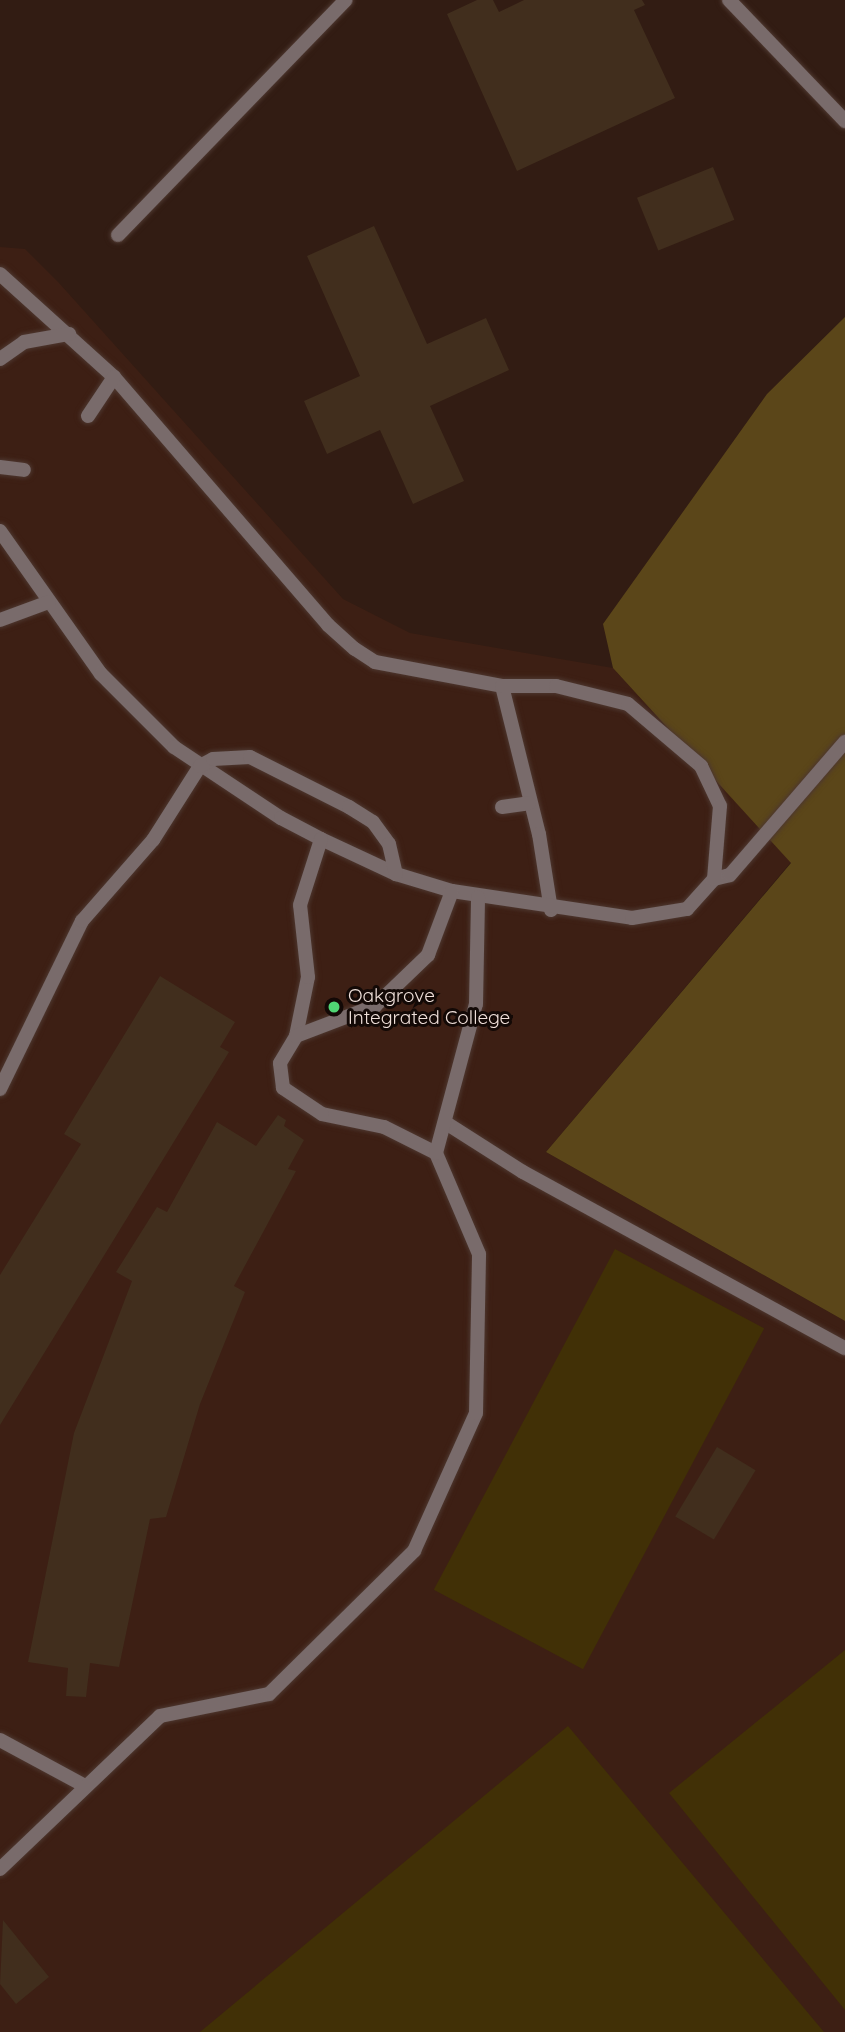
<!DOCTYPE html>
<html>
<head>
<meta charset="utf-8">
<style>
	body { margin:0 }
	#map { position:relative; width:845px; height:2032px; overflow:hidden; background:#321c13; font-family:Quicksand,sans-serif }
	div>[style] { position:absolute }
	.built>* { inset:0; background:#3d1f14 }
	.green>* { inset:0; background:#413006; transform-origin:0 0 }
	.forest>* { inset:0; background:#5b4619 }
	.building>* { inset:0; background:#412e1d; transform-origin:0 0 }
	.roads { filter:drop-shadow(0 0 2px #4d372f) drop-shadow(0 0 2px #4d372f) }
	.service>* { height:14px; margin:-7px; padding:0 7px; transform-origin:7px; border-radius:7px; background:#796b6b }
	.dots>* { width:19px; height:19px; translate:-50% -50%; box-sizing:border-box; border:4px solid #130906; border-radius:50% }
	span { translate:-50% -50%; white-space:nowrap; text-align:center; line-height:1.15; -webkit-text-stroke:6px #130906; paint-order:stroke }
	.poi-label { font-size:19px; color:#f0e0da }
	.left { translate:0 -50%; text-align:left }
</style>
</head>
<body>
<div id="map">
	<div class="built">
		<i style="clip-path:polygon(0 247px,25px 249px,59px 283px,343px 599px,410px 633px,613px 668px,791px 862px,546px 1152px,845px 1321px,845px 2032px,0 2032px)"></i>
	</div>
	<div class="green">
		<i style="left:615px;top:1249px;width:169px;height:386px;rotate:28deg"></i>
		<i style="clip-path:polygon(845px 1650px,845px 2010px,669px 1793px)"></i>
		<i style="clip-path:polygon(568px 1726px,824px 2032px,200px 2032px)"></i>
	</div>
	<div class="forest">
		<i style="clip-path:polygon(845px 317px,845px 1321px,546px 1152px,791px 863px,613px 668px,603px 624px,767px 394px)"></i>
	</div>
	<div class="building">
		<i style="clip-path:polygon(477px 0,493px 0,499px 12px,524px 0,642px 0,645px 5px,634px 10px,675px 98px,517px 171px,447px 14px)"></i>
		<i style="left:713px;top:167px;width:57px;height:82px;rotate:68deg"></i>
		<i style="clip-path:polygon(374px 226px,427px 344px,486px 318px,509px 370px,430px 406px,464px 481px,413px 504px,380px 430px,327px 454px,304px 401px,360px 376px,307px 256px)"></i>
		<i style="clip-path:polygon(160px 976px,235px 1022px,220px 1047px,229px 1052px,0 1425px,0 1275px,81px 1144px,64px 1134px)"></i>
		<i style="clip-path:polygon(278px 1115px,286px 1120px,284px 1126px,304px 1140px,288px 1169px,296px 1171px,234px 1286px,245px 1292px,200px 1404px,166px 1517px,150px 1519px,119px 1667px,90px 1663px,86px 1697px,66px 1696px,68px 1668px,28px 1662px,74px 1433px,132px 1281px,116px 1272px,157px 1207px,167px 1212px,217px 1122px,256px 1146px)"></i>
		<i style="left:717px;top:1447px;width:45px;height:81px;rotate:31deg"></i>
		<i style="clip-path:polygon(3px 1920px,49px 1977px,16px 2004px,0 1984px)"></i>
	</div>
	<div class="roads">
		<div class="service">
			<i style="left:729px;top:0;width:168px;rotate:46.2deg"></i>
			<i style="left:118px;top:235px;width:327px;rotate:-45.9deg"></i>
			<i style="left:0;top:274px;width:154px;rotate:42.1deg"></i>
			<i style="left:114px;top:377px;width:328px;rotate:49.2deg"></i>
			<i style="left:328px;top:625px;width:36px;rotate:42deg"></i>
			<i style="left:355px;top:649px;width:24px;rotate:33deg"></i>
			<i style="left:375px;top:662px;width:129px;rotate:10.7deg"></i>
			<i style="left:502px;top:686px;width:153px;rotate:76deg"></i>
			<i style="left:539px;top:834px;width:77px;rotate:81deg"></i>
			<i style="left:0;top:359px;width:29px;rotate:-35deg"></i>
			<i style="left:24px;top:342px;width:46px;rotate:-10.1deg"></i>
			<i style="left:88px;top:416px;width:47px;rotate:-56.3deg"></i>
			<i style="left:0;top:467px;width:24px;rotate:7deg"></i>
			<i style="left:0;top:531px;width:175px;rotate:54.8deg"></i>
			<i style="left:101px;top:674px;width:103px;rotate:45deg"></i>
			<i style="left:174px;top:747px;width:128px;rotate:33.6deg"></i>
			<i style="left:281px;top:818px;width:45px;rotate:27.7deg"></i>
			<i style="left:321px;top:839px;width:83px;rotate:25deg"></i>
			<i style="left:396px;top:874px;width:59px;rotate:16.9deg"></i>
			<i style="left:452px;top:891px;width:182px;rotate:8.5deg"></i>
			<i style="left:632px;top:918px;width:56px;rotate:-9.3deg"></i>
			<i style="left:687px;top:909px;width:40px;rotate:-48deg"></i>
			<i style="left:714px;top:879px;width:16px;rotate:-14deg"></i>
			<i style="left:730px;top:875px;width:176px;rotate:-49.2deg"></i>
			<i style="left:0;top:620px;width:52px;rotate:-20.2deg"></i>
			<i style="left:502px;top:686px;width:54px"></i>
			<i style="left:556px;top:686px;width:74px;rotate:14deg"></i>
			<i style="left:628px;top:704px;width:96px;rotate:40.3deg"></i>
			<i style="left:701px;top:766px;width:44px;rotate:64.6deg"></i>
			<i style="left:720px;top:806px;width:73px;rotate:94.7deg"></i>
			<i style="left:502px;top:807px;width:27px;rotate:-8deg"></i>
			<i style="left:296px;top:1036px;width:60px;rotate:-78.5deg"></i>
			<i style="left:308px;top:977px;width:72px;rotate:-96.3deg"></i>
			<i style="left:300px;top:905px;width:69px;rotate:-72.3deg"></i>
			<i style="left:0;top:1089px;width:187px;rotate:-64deg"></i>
			<i style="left:82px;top:921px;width:108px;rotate:-48.8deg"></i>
			<i style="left:153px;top:840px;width:88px;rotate:-57.6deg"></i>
			<i style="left:200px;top:766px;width:15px;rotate:-28deg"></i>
			<i style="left:213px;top:759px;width:37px;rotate:-3deg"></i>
			<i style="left:250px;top:757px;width:111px;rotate:26.8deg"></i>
			<i style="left:349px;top:807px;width:28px;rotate:32deg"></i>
			<i style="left:373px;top:822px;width:27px;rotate:54deg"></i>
			<i style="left:389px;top:844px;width:31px;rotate:77deg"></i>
			<i style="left:446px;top:1123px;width:91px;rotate:32.5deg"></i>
			<i style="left:523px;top:1172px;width:367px;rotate:28.7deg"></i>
			<i style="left:436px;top:1153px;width:58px;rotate:-153.4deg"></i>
			<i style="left:384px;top:1127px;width:63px;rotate:-168.2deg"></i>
			<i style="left:322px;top:1114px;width:47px;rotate:-146.3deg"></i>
			<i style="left:283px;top:1088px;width:25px;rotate:-97deg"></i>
			<i style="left:280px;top:1063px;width:31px;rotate:-59deg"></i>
			<i style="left:296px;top:1036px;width:85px;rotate:-20.8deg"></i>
			<i style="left:375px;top:1006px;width:74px;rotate:-43.9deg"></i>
			<i style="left:428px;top:955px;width:68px;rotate:-69.4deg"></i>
			<i style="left:0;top:1740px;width:97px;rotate:28.4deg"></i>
			<i style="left:0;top:1869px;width:221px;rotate:-43.7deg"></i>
			<i style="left:160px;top:1716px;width:111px;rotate:-11.4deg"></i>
			<i style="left:269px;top:1694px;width:204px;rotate:-44.6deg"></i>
			<i style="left:414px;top:1551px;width:151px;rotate:-65.8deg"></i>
			<i style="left:476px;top:1413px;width:159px;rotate:-88.9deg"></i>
			<i style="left:479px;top:1254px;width:110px;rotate:-113.1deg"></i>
			<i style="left:436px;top:1153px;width:154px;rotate:-75deg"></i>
			<i style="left:476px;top:1004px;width:107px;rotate:-88.9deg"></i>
		</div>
	</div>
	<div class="dots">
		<i style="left:334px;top:1007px;background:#50d674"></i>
	</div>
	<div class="poi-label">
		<span class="left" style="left:348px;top:1007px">Oakgrove<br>Integrated College</span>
	</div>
</div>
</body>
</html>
